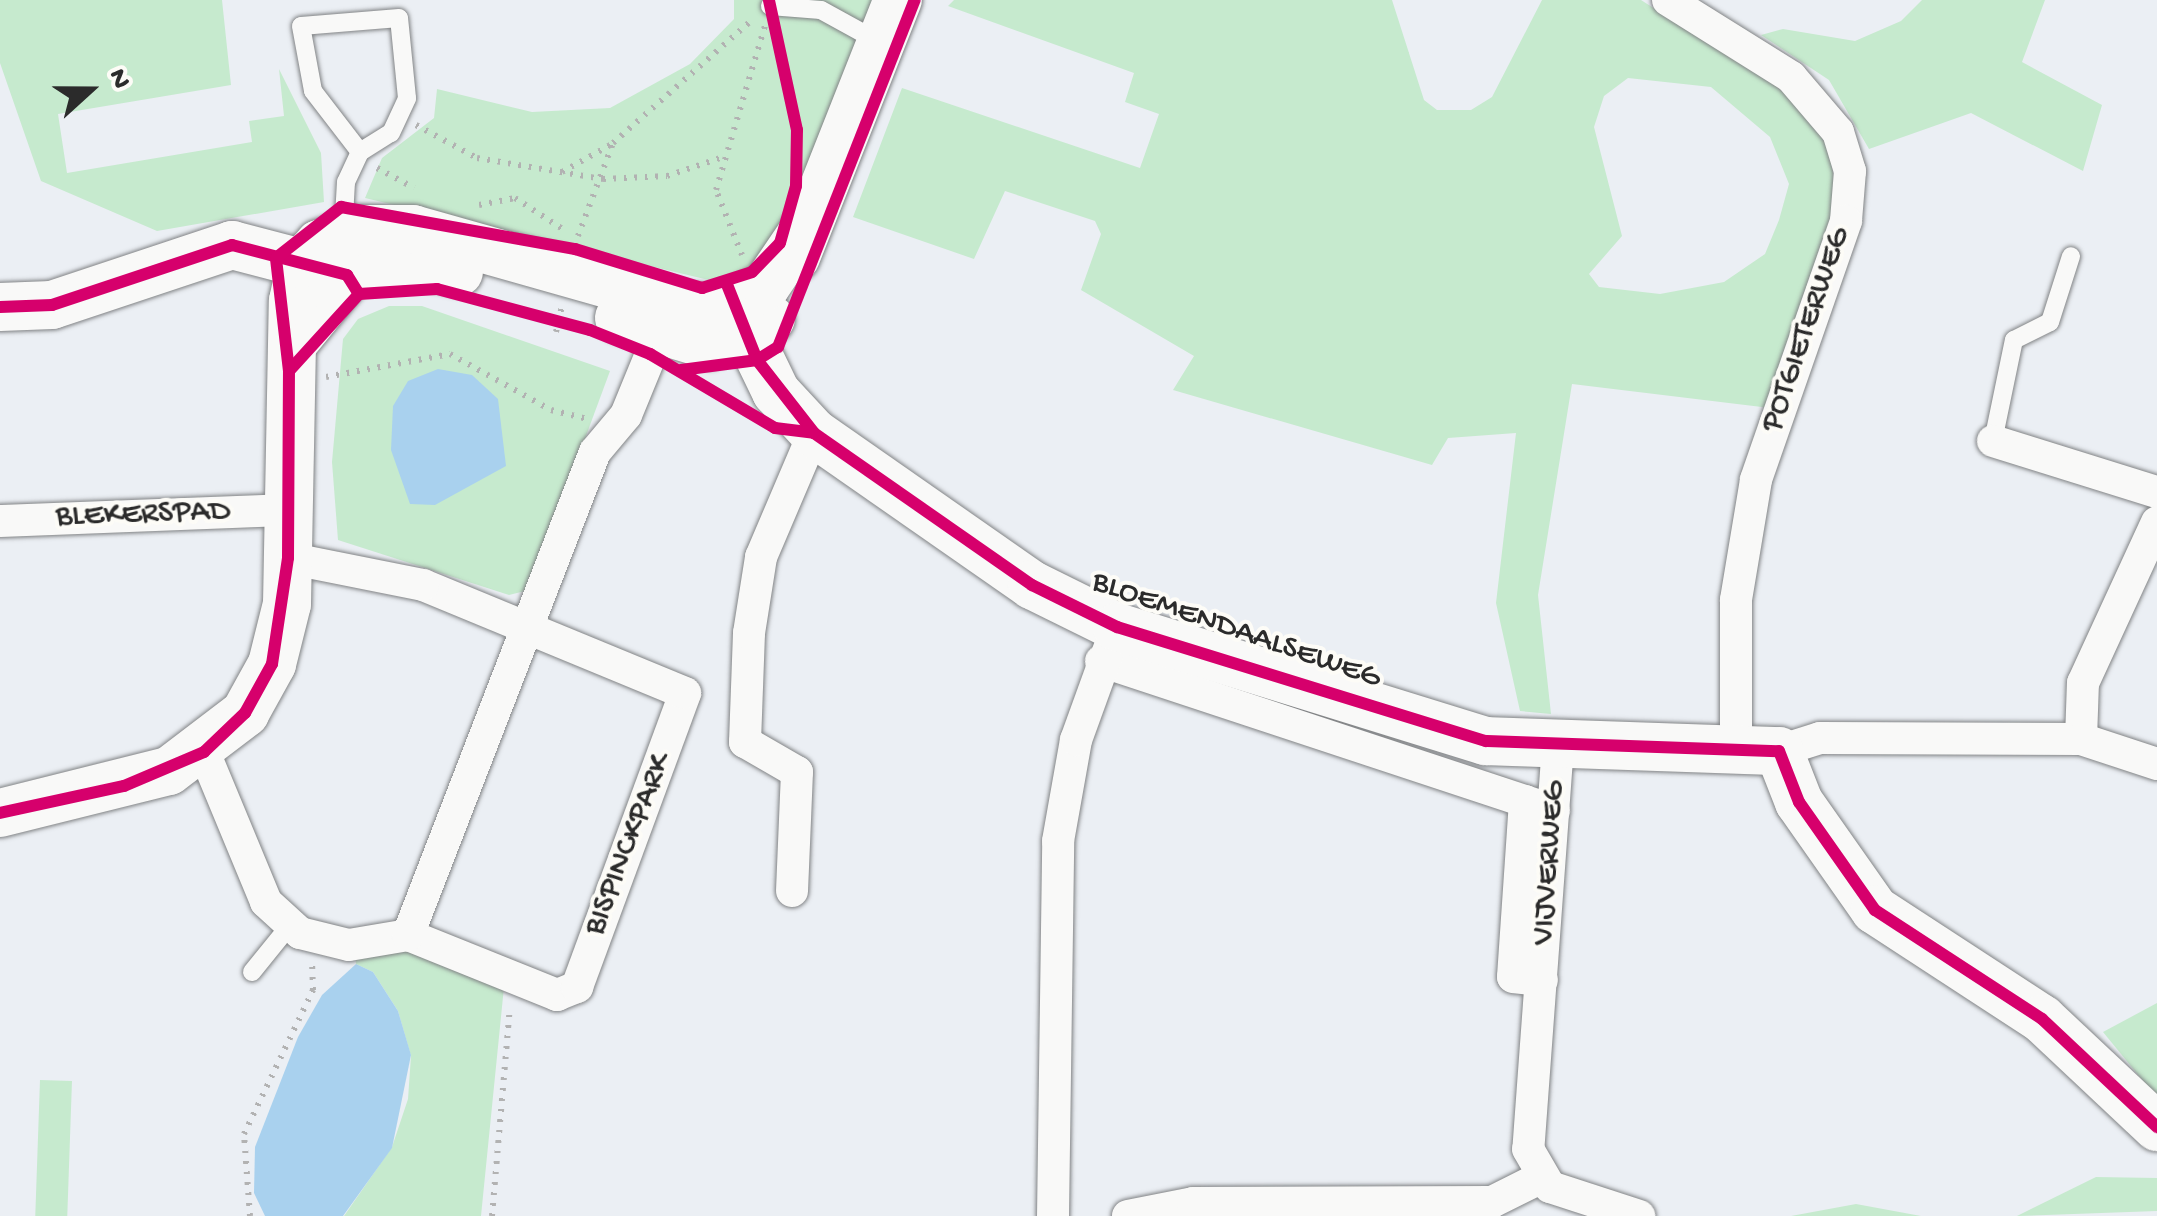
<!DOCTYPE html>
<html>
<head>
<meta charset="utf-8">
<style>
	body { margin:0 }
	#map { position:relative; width:2157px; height:1216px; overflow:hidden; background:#ebeff4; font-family:"Gochi Hand",sans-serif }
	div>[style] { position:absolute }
	.green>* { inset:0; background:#c6eace; transform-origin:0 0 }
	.water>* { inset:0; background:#a9d1ee }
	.path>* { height:6px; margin-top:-3px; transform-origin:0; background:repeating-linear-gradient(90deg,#b2b2b2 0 2.5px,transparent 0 10.5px) }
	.roads { filter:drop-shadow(0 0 2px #818385) drop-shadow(0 0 2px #818385) }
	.lane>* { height:18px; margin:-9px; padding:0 9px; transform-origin:9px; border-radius:9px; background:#f9f9f8 }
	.street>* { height:32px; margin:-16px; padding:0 16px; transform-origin:16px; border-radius:16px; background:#f9f9f8 }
	.secondary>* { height:48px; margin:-24px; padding:0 24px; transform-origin:24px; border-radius:24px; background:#f9f9f8 }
	.cycleway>* { height:12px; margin:-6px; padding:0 6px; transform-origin:6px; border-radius:6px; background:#d6006c }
	span { translate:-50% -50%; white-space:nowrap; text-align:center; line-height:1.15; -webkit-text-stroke:8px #fdfcf7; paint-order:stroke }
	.street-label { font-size:32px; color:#2b2b2b }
	.north { position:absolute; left:40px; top:40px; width:100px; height:100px; -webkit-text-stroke:8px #fdfcf7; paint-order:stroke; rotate:69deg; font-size:28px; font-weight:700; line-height:40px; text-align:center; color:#2b2b2b }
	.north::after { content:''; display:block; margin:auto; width:35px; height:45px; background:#2b2b2b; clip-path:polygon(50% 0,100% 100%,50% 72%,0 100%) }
</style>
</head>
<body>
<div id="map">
	<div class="green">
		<i style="clip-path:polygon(0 0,222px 0,231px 85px,58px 114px,67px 173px,252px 142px,249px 121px,284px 116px,279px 69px,321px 153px,324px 202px,157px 231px,41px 181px,0 63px)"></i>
		<i style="clip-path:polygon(734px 0,881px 0,795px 247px,734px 286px,365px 198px,382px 158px,434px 118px,437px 89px,532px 112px,610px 108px,690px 64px,734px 19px)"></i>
		<i style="clip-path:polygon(evenodd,954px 0,1392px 0,1424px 100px,1437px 110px,1471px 110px,1492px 97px,1542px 0,1641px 0,1791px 96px,1830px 146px,1837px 209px,1770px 408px,1572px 384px,1538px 595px,1551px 714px,1520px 711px,1496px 603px,1516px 433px,1448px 438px,1432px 465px,1173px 390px,1194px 356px,1081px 290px,1101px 234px,1095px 221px,1005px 191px,974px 259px,853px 217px,902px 88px,1140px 168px,1159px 114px,1125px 102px,1134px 73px,948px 6px,954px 0,1628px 78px,1711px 87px,1770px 137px,1789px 184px,1779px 220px,1765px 254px,1724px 282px,1660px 294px,1599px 287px,1589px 274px,1622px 236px,1594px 127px,1604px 96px,1628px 78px)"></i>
		<i style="clip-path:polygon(1922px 0,2045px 0,2022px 62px,2102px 105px,2083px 171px,1971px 113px,1869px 149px,1829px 80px,1761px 35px,1783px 29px,1855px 41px,1901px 21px)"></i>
		<i style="clip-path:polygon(389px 306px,422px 306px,610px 371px,529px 590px,509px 595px,338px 540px,332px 462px,343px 339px,358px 319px)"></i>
		<i style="clip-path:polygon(384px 942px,504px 987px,481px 1216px,344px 1216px,392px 1147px,408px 1099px,411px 1056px,398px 1011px,373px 972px,356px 964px,355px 949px)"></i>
		<i style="clip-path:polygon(2157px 1003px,2157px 1098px,2103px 1032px)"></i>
		<i style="left:40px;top:1080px;width:32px;height:136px;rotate:2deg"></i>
		<i style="clip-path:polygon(2096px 1177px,2157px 1178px,2157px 1211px,2017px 1216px)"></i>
		<i style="clip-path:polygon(1856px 1204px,1921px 1216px,1791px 1216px)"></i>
	</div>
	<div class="water">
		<i style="clip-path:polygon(438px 369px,472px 375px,498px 399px,506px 466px,435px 505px,410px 504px,391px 450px,393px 406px,408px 381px)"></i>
		<i style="clip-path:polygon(356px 964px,373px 972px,398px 1011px,411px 1055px,392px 1148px,343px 1216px,265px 1216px,254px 1193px,255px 1147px,298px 1037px,322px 995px)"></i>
	</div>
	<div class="path">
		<i style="left:416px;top:125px;width:69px;rotate:28.4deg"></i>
		<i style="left:477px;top:158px;width:128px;rotate:9.5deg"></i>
		<i style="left:603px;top:179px;width:64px;rotate:-2.7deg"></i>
		<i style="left:667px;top:176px;width:59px;rotate:-18.7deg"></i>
		<i style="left:377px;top:168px;width:42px;rotate:28.4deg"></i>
		<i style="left:562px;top:172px;width:57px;rotate:-29.2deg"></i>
		<i style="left:479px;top:205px;width:37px;rotate:-11deg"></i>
		<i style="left:515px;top:198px;width:59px;rotate:33.1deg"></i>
		<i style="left:578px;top:236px;width:99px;rotate:-69.4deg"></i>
		<i style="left:613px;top:143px;width:187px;rotate:-41.5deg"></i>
		<i style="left:742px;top:255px;width:70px;rotate:-111.8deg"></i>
		<i style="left:716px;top:190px;width:171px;rotate:-73.4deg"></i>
		<i style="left:556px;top:332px;width:26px;rotate:-77deg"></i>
		<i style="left:326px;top:377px;width:126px;rotate:-10.5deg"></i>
		<i style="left:450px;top:354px;width:115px;rotate:29deg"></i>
		<i style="left:551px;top:410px;width:37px;rotate:14deg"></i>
		<i style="left:250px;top:1216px;width:82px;rotate:-94.2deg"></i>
		<i style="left:244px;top:1134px;width:160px;rotate:-64.4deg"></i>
		<i style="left:313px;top:990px;width:25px;rotate:-92deg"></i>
		<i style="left:492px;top:1216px;width:209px;rotate:-85.1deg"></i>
	</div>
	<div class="roads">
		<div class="lane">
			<i style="left:770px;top:6px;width:51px;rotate:4.5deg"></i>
			<i style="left:821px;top:10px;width:68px;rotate:28.8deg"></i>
			<i style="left:343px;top:234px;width:52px;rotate:-86.7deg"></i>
			<i style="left:346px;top:182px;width:33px;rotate:-65deg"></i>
			<i style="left:360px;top:152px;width:36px;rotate:-32deg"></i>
			<i style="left:391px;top:133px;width:38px;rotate:-65deg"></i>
			<i style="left:407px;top:98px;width:80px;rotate:-95.7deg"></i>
			<i style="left:399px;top:18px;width:98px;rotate:175.3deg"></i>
			<i style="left:301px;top:26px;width:66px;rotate:79.5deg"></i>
			<i style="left:313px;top:91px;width:77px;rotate:52.4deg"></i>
			<i style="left:1993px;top:441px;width:103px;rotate:-78.3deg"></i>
			<i style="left:2014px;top:340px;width:40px;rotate:-26.6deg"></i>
			<i style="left:2050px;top:322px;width:69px;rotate:-72.3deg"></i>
			<i style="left:252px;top:972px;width:60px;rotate:-51deg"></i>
		</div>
		<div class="street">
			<i style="left:1668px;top:0;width:145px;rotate:32deg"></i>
			<i style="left:1791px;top:77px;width:72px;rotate:49.5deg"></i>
			<i style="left:1838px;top:132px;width:41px;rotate:72.9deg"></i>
			<i style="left:1850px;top:171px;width:50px;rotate:94.6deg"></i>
			<i style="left:1846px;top:221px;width:274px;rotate:109.2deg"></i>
			<i style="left:1756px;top:480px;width:122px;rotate:99.5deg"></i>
			<i style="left:1736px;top:600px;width:143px;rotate:90deg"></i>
			<i style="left:1993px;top:441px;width:172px;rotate:17.3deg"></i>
			<i style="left:0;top:521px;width:287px;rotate:-2.2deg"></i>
			<i style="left:1101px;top:661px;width:477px;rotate:18.3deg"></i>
			<i style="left:2081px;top:739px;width:56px;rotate:-88deg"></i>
			<i style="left:2083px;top:683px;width:177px;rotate:-65.3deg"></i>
			<i style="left:1558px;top:745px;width:405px;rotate:94.2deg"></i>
			<i style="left:1528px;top:1149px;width:44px;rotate:59.9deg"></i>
			<i style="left:1550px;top:1187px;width:94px;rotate:18deg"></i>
			<i style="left:1779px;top:751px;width:43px;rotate:-17.6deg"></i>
			<i style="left:1820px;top:738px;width:261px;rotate:0.2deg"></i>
			<i style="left:2081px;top:739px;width:80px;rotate:18.2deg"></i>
			<i style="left:204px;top:752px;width:162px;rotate:67.5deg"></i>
			<i style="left:266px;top:902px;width:46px;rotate:42.4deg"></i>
			<i style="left:300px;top:933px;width:50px;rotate:13.8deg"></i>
			<i style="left:349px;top:945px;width:60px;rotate:-9.6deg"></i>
			<i style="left:408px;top:935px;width:161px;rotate:21.9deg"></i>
			<i style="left:557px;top:995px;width:22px;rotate:-22deg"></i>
			<i style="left:577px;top:987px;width:313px;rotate:-69.8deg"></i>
			<i style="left:685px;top:693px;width:283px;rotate:-157.6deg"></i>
			<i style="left:423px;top:585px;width:138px;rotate:-168.7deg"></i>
			<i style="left:1525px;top:801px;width:176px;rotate:93.9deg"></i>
			<i style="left:1513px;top:977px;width:29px;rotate:6deg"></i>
			<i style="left:792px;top:891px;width:119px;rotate:-87.6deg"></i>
			<i style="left:797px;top:772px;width:60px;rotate:-150deg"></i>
			<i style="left:745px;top:742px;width:109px;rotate:-87.9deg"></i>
			<i style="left:749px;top:633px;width:77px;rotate:-81deg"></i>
			<i style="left:761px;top:557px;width:135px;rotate:-66.9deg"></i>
			<i style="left:408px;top:935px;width:518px;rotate:-68.84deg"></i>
			<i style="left:595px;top:452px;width:48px;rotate:-50deg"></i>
			<i style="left:626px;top:415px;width:90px;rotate:-67.7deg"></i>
			<i style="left:1053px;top:1216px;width:375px;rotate:-89.2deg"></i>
			<i style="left:1058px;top:841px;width:103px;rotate:-79.9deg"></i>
			<i style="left:1076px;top:740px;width:120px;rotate:-70.1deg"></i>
			<i style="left:1128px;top:1216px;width:66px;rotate:-11.3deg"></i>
			<i style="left:1193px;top:1203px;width:299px;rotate:-0.2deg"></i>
			<i style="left:1492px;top:1202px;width:54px;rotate:-26.6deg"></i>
		</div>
		<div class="secondary">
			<i style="left:796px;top:257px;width:277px;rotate:-68.4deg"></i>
			<i style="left:734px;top:305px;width:97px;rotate:64.2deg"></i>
			<i style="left:776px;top:392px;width:56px;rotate:47.2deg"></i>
			<i style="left:814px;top:433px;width:266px;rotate:34.9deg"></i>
			<i style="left:1032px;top:585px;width:95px;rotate:26.3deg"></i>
			<i style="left:1117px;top:627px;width:386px;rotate:17.2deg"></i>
			<i style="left:1486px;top:741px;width:293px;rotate:2deg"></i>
			<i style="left:1779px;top:751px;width:55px;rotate:68.6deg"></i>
			<i style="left:1799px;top:802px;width:132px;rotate:54.9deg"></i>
			<i style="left:1875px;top:910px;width:199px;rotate:33.1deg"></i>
			<i style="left:2042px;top:1019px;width:158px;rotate:43.2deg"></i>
			<i style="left:0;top:307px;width:52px;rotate:-2.2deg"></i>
			<i style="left:52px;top:305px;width:190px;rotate:-18.4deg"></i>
			<i style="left:232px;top:245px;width:99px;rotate:14.6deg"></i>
			<i style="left:619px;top:318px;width:94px;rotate:16.7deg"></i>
			<i style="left:709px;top:345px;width:67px;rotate:-22.8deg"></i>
			<i style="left:295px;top:341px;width:93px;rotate:-50.7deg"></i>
			<i style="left:354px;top:269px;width:52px;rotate:-8.9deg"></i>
			<i style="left:405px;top:261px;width:55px;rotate:11.5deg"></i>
			<i style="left:0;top:813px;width:174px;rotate:-14deg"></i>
			<i style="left:169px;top:771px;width:96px;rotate:-37.3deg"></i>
			<i style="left:245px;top:713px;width:56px;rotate:-61.1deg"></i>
			<i style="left:272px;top:664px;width:62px;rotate:-76deg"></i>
			<i style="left:287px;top:604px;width:303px;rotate:-88.9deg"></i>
			<i style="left:293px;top:301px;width:38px;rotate:-78deg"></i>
			<i style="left:301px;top:264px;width:27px;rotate:-48deg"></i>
			<i style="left:319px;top:244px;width:44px;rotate:-20.1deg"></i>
			<i style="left:360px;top:229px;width:53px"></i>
			<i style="left:413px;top:229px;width:287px;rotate:15.8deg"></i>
			<i style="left:689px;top:307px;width:35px;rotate:2deg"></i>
			<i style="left:724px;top:308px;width:47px;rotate:-27.6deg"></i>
			<i style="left:766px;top:286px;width:71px;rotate:-55.9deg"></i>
		</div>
	</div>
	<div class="cycleway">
		<i style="left:726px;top:282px;width:84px;rotate:68.3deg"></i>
		<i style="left:757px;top:360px;width:93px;rotate:52deg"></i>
		<i style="left:814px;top:433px;width:266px;rotate:34.9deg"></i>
		<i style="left:1032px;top:585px;width:95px;rotate:26.3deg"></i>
		<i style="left:1117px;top:627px;width:386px;rotate:17.2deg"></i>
		<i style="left:1486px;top:741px;width:293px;rotate:2deg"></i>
		<i style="left:1779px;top:751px;width:55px;rotate:68.6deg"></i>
		<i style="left:1799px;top:802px;width:132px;rotate:54.9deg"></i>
		<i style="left:1875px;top:910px;width:199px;rotate:33.1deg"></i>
		<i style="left:2042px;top:1019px;width:158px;rotate:43.2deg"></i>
		<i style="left:0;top:307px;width:52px;rotate:-2.2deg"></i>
		<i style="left:52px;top:305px;width:190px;rotate:-18.4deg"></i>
		<i style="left:232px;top:245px;width:119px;rotate:14.6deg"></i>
		<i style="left:347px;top:275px;width:22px;rotate:58deg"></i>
		<i style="left:681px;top:370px;width:77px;rotate:-7.5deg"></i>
		<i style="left:757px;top:360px;width:25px;rotate:-32deg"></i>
		<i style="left:778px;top:347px;width:373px;rotate:-68.5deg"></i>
		<i style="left:289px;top:371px;width:104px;rotate:-47.7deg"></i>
		<i style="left:359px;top:294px;width:78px;rotate:-3.7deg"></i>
		<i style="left:437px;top:289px;width:158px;rotate:15deg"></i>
		<i style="left:590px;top:330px;width:65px;rotate:21.8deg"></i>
		<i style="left:650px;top:354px;width:145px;rotate:30.6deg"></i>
		<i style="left:775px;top:428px;width:39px;rotate:7deg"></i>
		<i style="left:0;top:813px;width:127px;rotate:-12.3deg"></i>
		<i style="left:124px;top:786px;width:87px;rotate:-23deg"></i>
		<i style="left:204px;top:752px;width:57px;rotate:-43.6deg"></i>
		<i style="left:245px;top:713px;width:56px;rotate:-61.1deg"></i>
		<i style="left:272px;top:664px;width:107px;rotate:-81.4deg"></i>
		<i style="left:288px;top:558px;width:187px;rotate:-89.7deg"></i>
		<i style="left:289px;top:371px;width:114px;rotate:-96.6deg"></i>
		<i style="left:276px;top:258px;width:83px;rotate:-38.1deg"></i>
		<i style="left:341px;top:207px;width:238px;rotate:10.2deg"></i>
		<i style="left:575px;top:249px;width:133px;rotate:17.1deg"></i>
		<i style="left:702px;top:288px;width:52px;rotate:-17.7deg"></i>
		<i style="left:752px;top:272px;width:40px;rotate:-46deg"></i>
		<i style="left:780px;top:243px;width:59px;rotate:-74.3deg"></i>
		<i style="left:796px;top:186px;width:56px;rotate:-89deg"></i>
		<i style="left:797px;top:130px;width:133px;rotate:-102.2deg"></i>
	</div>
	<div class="street-label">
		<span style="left:1807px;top:330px;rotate:-71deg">POTGIETERWEG</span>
		<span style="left:143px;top:515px;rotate:-2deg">BLEKERSPAD</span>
		<span style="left:1236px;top:631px;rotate:19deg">BLOEMENDAALSEWEG</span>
		<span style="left:629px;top:845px;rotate:-69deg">BISPINCKPARK</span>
		<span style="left:1550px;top:863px;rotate:-86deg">VIJVERWEG</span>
	</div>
	<div class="north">N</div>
</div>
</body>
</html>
